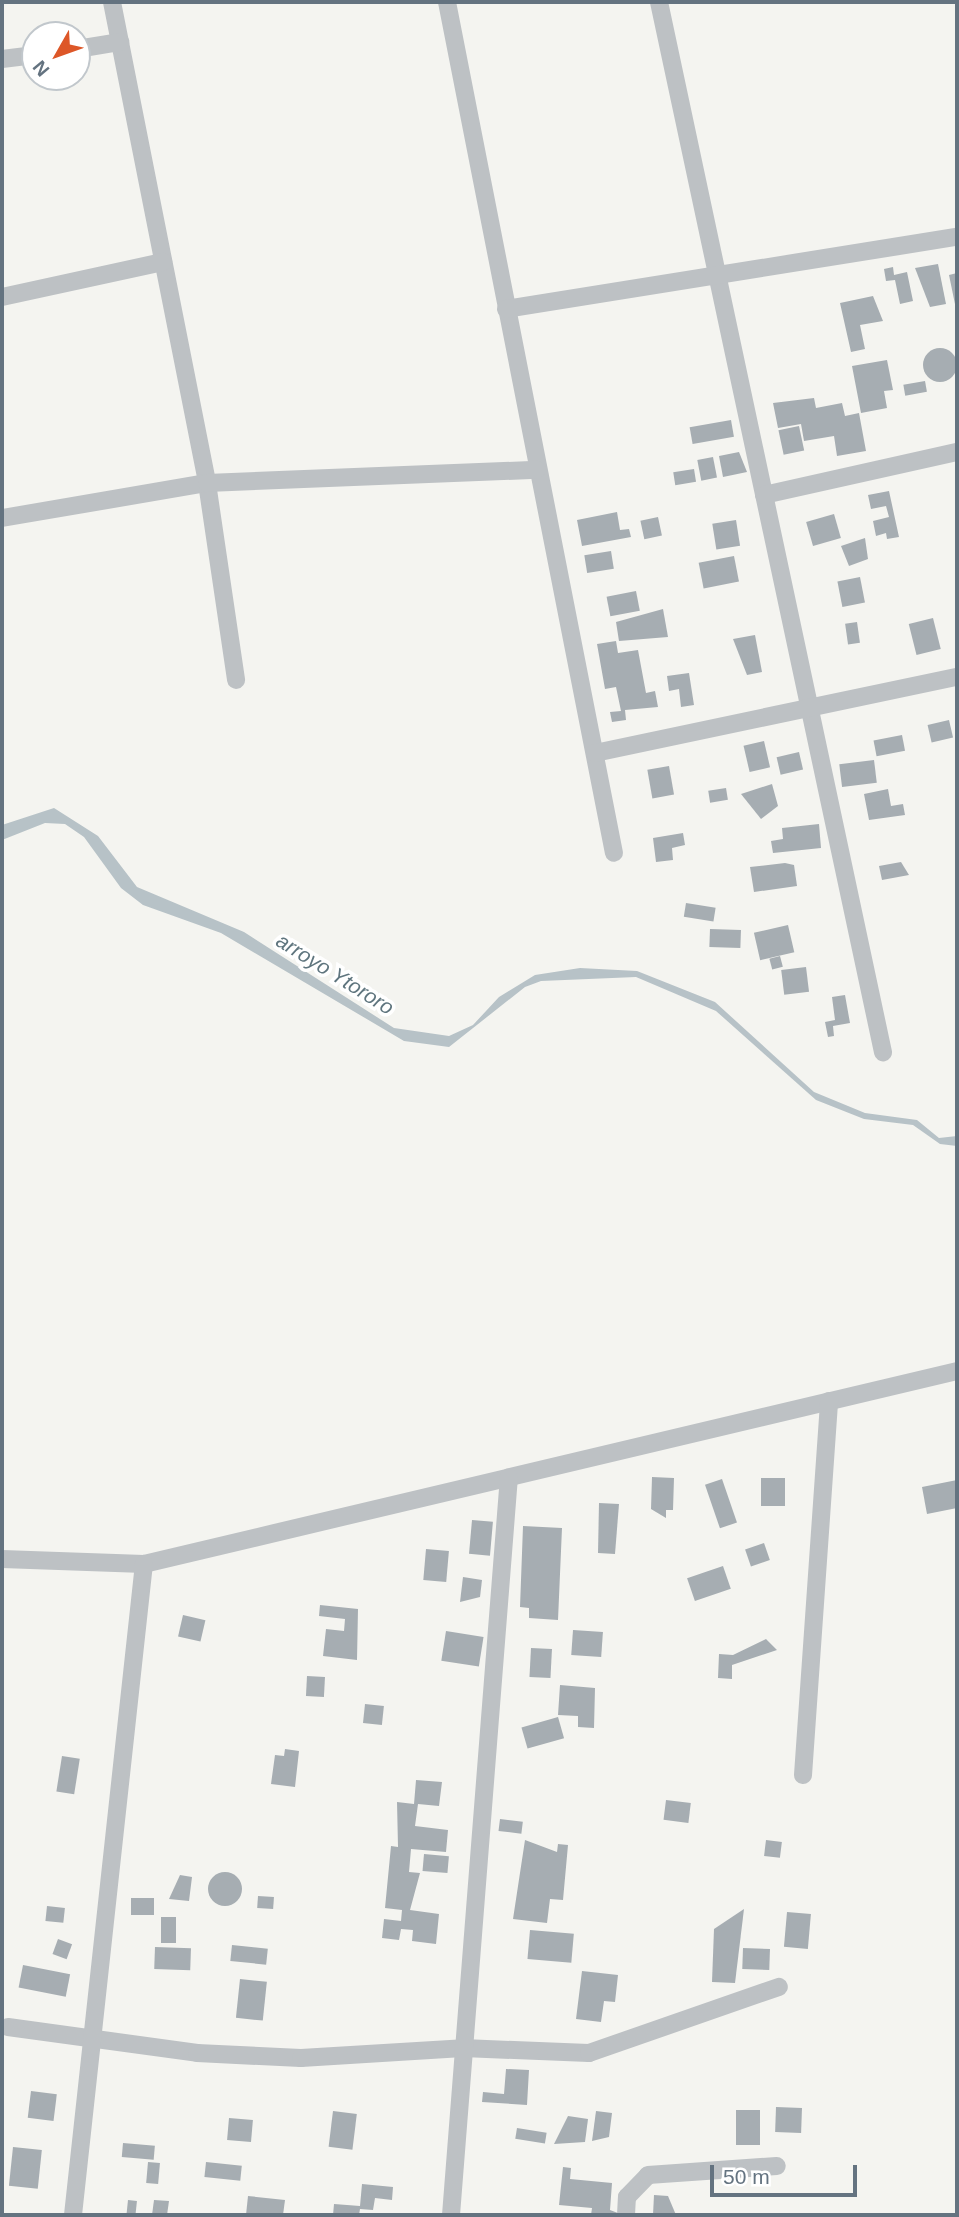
<!DOCTYPE html>
<html>
<head>
<meta charset="utf-8">
<style>
	body { margin:0 }
	#map { position:relative; width:959px; height:2217px; overflow:hidden; background:#f4f4f0; font-family:Helvetica,sans-serif }
	div>[style] { position:absolute }
	.water>* { inset:0; background:#b7c2c7 }
	.building>* { inset:0; background:#a6adb2; transform-origin:0 0 }
	.round { border-radius:50% }
	.street>* { height:18px; margin:-9px; padding:0 9px; transform-origin:9px; border-radius:9px; background:#bdc1c4 }
	span { translate:-50% -50%; white-space:nowrap; text-align:center; line-height:1.15; -webkit-text-stroke:7px #fff; paint-order:stroke }
	.water-label { font-size:21px; color:#5f757e; font-style:italic }
	.frame { position:absolute; inset:0; border:4px solid #647380; pointer-events:none }
	.north { position:absolute; left:21px; top:21px; width:70px; height:70px; box-sizing:border-box; background:#fff; border:2px solid #c1c7cc; border-radius:50%; rotate:230deg; font-size:19px; font-weight:700; line-height:28px; text-align:center; color:#647380 }
	.north::after { content:''; display:block; margin:auto; width:24px; height:32px; background:#dd5728; clip-path:polygon(50% 0,100% 100%,50% 72%,0 100%) }
	.scale { position:absolute; left:710px; top:2165px; width:147px; height:32px; box-sizing:border-box; border:4px solid #647380; border-top:0; padding-left:9px; font-size:21px; line-height:24px; white-space:nowrap; color:#647380; -webkit-text-stroke:5px #fff; paint-order:stroke }
</style>
</head>
<body>
<div id="map">
	<div class="water">
		<i style="clip-path:polygon(54px 808px,98px 836px,137px 887px,244px 932px,394px 1028px,449px 1036px,473px 1025px,499px 997px,535px 975px,580px 968px,637px 971px,715px 1002px,814px 1092px,865px 1113px,917px 1120px,939px 1138px,957px 1136px,957px 1146px,940px 1144px,913px 1125px,864px 1119px,816px 1100px,716px 1011px,636px 977px,541px 981px,525px 987px,449px 1047px,404px 1041px,221px 933px,143px 905px,121px 888px,84px 837px,65px 824px,45px 823px,2px 840px,2px 825px)"></i>
	</div>
	<div class="building">
		<i style="clip-path:polygon(938px 264px,946px 304px,930px 307px,915px 268px)"></i>
		<i style="clip-path:polygon(893px 267px,894px 275px,907px 272px,913px 301px,900px 304px,895px 280px,886px 281px,884px 269px)"></i>
		<i style="clip-path:polygon(957px 273px,957px 308px,956px 309px,949px 275px)"></i>
		<i style="clip-path:polygon(873px 296px,883px 321px,860px 325px,865px 349px,851px 352px,840px 303px)"></i>
		<i class="round" style="left:923px;top:348px;width:34px;height:34px"></i>
		<i style="clip-path:polygon(887px 360px,893px 390px,884px 391px,887px 408px,861px 413px,852px 366px)"></i>
		<i style="left:925px;top:381px;width:11px;height:22px;rotate:80deg"></i>
		<i style="clip-path:polygon(814px 398px,816px 408px,842px 403px,845px 416px,859px 413px,866px 451px,837px 456px,834px 436px,804px 441px,801px 424px,778px 428px,773px 403px)"></i>
		<i style="left:731px;top:420px;width:17px;height:42px;rotate:80deg"></i>
		<i style="left:799px;top:426px;width:25px;height:21px;rotate:78deg"></i>
		<i style="clip-path:polygon(739px 452px,747px 472px,723px 477px,719px 456px)"></i>
		<i style="left:713px;top:457px;width:21px;height:16px;rotate:79deg"></i>
		<i style="left:694px;top:469px;width:13px;height:21px;rotate:81deg"></i>
		<i style="clip-path:polygon(889px 491px,899px 537px,887px 539px,886px 533px,876px 536px,873px 521px,889px 517px,886px 506px,871px 509px,868px 495px)"></i>
		<i style="clip-path:polygon(617px 512px,620px 530px,629px 529px,631px 537px,582px 546px,577px 520px)"></i>
		<i style="left:834px;top:514px;width:25px;height:29px;rotate:74deg"></i>
		<i style="left:658px;top:517px;width:19px;height:18px;rotate:78deg"></i>
		<i style="left:736px;top:520px;width:26px;height:24px;rotate:81deg"></i>
		<i style="clip-path:polygon(865px 538px,868px 559px,849px 566px,841px 546px)"></i>
		<i style="left:611px;top:551px;width:18px;height:27px;rotate:81deg"></i>
		<i style="left:734px;top:556px;width:26px;height:36px;rotate:79deg"></i>
		<i style="left:860px;top:577px;width:26px;height:23px;rotate:79deg"></i>
		<i style="left:636px;top:591px;width:20px;height:30px;rotate:79deg"></i>
		<i style="clip-path:polygon(663px 609px,668px 637px,619px 641px,616px 622px)"></i>
		<i style="left:933px;top:618px;width:32px;height:25px;rotate:76deg"></i>
		<i style="left:857px;top:622px;width:21px;height:12px;rotate:82deg"></i>
		<i style="clip-path:polygon(755px 635px,762px 672px,747px 675px,733px 639px)"></i>
		<i style="clip-path:polygon(616px 641px,618px 653px,638px 650px,646px 693px,655px 691px,658px 707px,625px 710px,626px 720px,612px 722px,610px 712px,621px 711px,616px 687px,605px 689px,597px 644px)"></i>
		<i style="clip-path:polygon(689px 673px,694px 705px,681px 707px,679px 689px,669px 691px,667px 676px)"></i>
		<i style="left:949px;top:720px;width:18px;height:22px;rotate:77deg"></i>
		<i style="left:902px;top:735px;width:16px;height:29px;rotate:79deg"></i>
		<i style="left:764px;top:741px;width:27px;height:21px;rotate:77deg"></i>
		<i style="left:799px;top:752px;width:18px;height:23px;rotate:77deg"></i>
		<i style="left:874px;top:760px;width:23px;height:35px;rotate:83deg"></i>
		<i style="left:669px;top:766px;width:29px;height:22px;rotate:80deg"></i>
		<i style="clip-path:polygon(772px 784px,778px 806px,761px 819px,741px 794px)"></i>
		<i style="left:726px;top:788px;width:12px;height:18px;rotate:81deg"></i>
		<i style="clip-path:polygon(888px 789px,891px 806px,903px 804px,905px 815px,869px 820px,864px 794px)"></i>
		<i style="clip-path:polygon(819px 824px,821px 848px,773px 853px,771px 841px,783px 839px,782px 828px)"></i>
		<i style="clip-path:polygon(683px 833px,685px 845px,672px 848px,673px 860px,656px 862px,653px 838px)"></i>
		<i style="clip-path:polygon(901px 862px,909px 875px,882px 880px,879px 866px)"></i>
		<i style="clip-path:polygon(785px 863px,794px 865px,797px 886px,754px 892px,750px 867px)"></i>
		<i style="left:686px;top:903px;width:30px;height:14px;rotate:9deg"></i>
		<i style="left:788px;top:925px;width:28px;height:35px;rotate:77deg"></i>
		<i style="left:710px;top:929px;width:31px;height:18px;rotate:2deg"></i>
		<i style="left:780px;top:956px;width:11px;height:11px;rotate:75deg"></i>
		<i style="left:806px;top:967px;width:25px;height:25px;rotate:83deg"></i>
		<i style="clip-path:polygon(845px 995px,850px 1023px,833px 1026px,834px 1036px,828px 1037px,825px 1022px,835px 1020px,832px 997px)"></i>
		<i style="clip-path:polygon(652px 1477px,674px 1478px,673px 1510px,666px 1510px,666px 1518px,651px 1509px)"></i>
		<i style="left:761px;top:1478px;width:24px;height:28px"></i>
		<i style="left:722px;top:1479px;width:46px;height:18px;rotate:71deg"></i>
		<i style="clip-path:polygon(957px 1480px,957px 1508px,927px 1514px,922px 1487px)"></i>
		<i style="clip-path:polygon(599px 1503px,619px 1504px,615px 1554px,598px 1553px)"></i>
		<i style="left:472px;top:1520px;width:21px;height:34px;rotate:5deg"></i>
		<i style="clip-path:polygon(523px 1526px,562px 1528px,558px 1620px,529px 1618px,529px 1608px,520px 1607px)"></i>
		<i style="left:764px;top:1543px;width:18px;height:20px;rotate:71deg"></i>
		<i style="left:426px;top:1549px;width:23px;height:31px;rotate:5deg"></i>
		<i style="left:723px;top:1566px;width:24px;height:38px;rotate:71deg"></i>
		<i style="clip-path:polygon(463px 1577px,482px 1580px,480px 1597px,460px 1602px)"></i>
		<i style="clip-path:polygon(320px 1605px,358px 1609px,357px 1660px,323px 1656px,326px 1629px,344px 1631px,345px 1619px,319px 1616px)"></i>
		<i style="left:183px;top:1615px;width:23px;height:22px;rotate:13deg"></i>
		<i style="left:573px;top:1630px;width:30px;height:25px;rotate:4deg"></i>
		<i style="left:446px;top:1631px;width:38px;height:30px;rotate:9deg"></i>
		<i style="clip-path:polygon(766px 1639px,777px 1650px,732px 1665px,732px 1679px,718px 1678px,719px 1654px,733px 1655px)"></i>
		<i style="left:531px;top:1648px;width:21px;height:29px;rotate:3deg"></i>
		<i style="left:307px;top:1676px;width:18px;height:20px;rotate:3deg"></i>
		<i style="clip-path:polygon(560px 1685px,595px 1688px,594px 1728px,578px 1727px,578px 1716px,558px 1715px)"></i>
		<i style="left:365px;top:1704px;width:19px;height:19px;rotate:6deg"></i>
		<i style="left:558px;top:1717px;width:22px;height:38px;rotate:74deg"></i>
		<i style="clip-path:polygon(285px 1749px,299px 1751px,295px 1787px,271px 1784px,275px 1755px,284px 1756px)"></i>
		<i style="left:62px;top:1756px;width:18px;height:36px;rotate:9deg"></i>
		<i style="clip-path:polygon(416px 1780px,442px 1782px,439px 1806px,418px 1804px,415px 1826px,448px 1830px,446px 1852px,411px 1849px,409px 1872px,420px 1873px,410px 1910px,439px 1914px,436px 1944px,412px 1941px,413px 1930px,401px 1929px,399px 1940px,382px 1938px,384px 1919px,401px 1921px,402px 1910px,385px 1908px,391px 1846px,398px 1847px,397px 1802px,414px 1804px)"></i>
		<i style="left:666px;top:1800px;width:25px;height:20px;rotate:7deg"></i>
		<i style="left:500px;top:1819px;width:23px;height:12px;rotate:7deg"></i>
		<i style="clip-path:polygon(525px 1840px,557px 1852px,558px 1844px,568px 1845px,563px 1900px,550px 1899px,547px 1923px,513px 1919px)"></i>
		<i style="left:766px;top:1840px;width:16px;height:16px;rotate:7deg"></i>
		<i style="left:424px;top:1854px;width:25px;height:17px;rotate:5deg"></i>
		<i class="round" style="left:208px;top:1872px;width:34px;height:34px"></i>
		<i style="clip-path:polygon(180px 1875px,192px 1877px,189px 1901px,169px 1899px)"></i>
		<i style="left:258px;top:1896px;width:16px;height:12px;rotate:4deg"></i>
		<i style="left:131px;top:1898px;width:23px;height:17px"></i>
		<i style="left:47px;top:1906px;width:18px;height:15px;rotate:6deg"></i>
		<i style="clip-path:polygon(744px 1909px,735px 1983px,712px 1982px,714px 1929px)"></i>
		<i style="left:787px;top:1912px;width:24px;height:35px;rotate:5deg"></i>
		<i style="left:161px;top:1917px;width:15px;height:26px"></i>
		<i style="left:530px;top:1930px;width:44px;height:29px;rotate:5deg"></i>
		<i style="left:58px;top:1939px;width:15px;height:16px;rotate:20deg"></i>
		<i style="left:232px;top:1945px;width:36px;height:16px;rotate:6deg"></i>
		<i style="left:155px;top:1947px;width:36px;height:22px;rotate:2deg"></i>
		<i style="left:743px;top:1948px;width:27px;height:21px;rotate:2deg"></i>
		<i style="left:23px;top:1965px;width:48px;height:23px;rotate:11deg"></i>
		<i style="clip-path:polygon(582px 1971px,618px 1975px,615px 2002px,604px 2001px,601px 2022px,576px 2019px)"></i>
		<i style="left:240px;top:1979px;width:27px;height:39px;rotate:6deg"></i>
		<i style="clip-path:polygon(506px 2069px,529px 2070px,527px 2105px,482px 2102px,483px 2092px,504px 2094px)"></i>
		<i style="left:31px;top:2091px;width:26px;height:27px;rotate:7deg"></i>
		<i style="left:776px;top:2107px;width:26px;height:25px;rotate:2deg"></i>
		<i style="left:736px;top:2110px;width:24px;height:35px"></i>
		<i style="left:333px;top:2111px;width:24px;height:36px;rotate:7deg"></i>
		<i style="clip-path:polygon(596px 2111px,612px 2113px,609px 2137px,592px 2141px)"></i>
		<i style="clip-path:polygon(568px 2116px,588px 2119px,585px 2142px,554px 2144px)"></i>
		<i style="left:229px;top:2118px;width:24px;height:22px;rotate:5deg"></i>
		<i style="left:517px;top:2128px;width:30px;height:11px;rotate:9deg"></i>
		<i style="left:123px;top:2143px;width:32px;height:14px;rotate:5deg"></i>
		<i style="left:13px;top:2147px;width:29px;height:39px;rotate:6deg"></i>
		<i style="left:148px;top:2162px;width:12px;height:21px;rotate:5deg"></i>
		<i style="left:206px;top:2162px;width:36px;height:15px;rotate:6deg"></i>
		<i style="clip-path:polygon(563px 2167px,571px 2168px,570px 2179px,612px 2183px,610px 2210px,623px 2215px,591px 2215px,592px 2208px,559px 2205px)"></i>
		<i style="clip-path:polygon(362px 2184px,393px 2187px,392px 2200px,375px 2198px,373px 2210px,360px 2209px,359px 2215px,333px 2215px,334px 2204px,360px 2206px)"></i>
		<i style="clip-path:polygon(654px 2195px,668px 2196px,676px 2215px,653px 2215px)"></i>
		<i style="clip-path:polygon(248px 2196px,285px 2200px,283px 2215px,246px 2215px)"></i>
		<i style="left:128px;top:2200px;width:9px;height:14px;rotate:6deg"></i>
		<i style="clip-path:polygon(154px 2200px,169px 2201px,167px 2215px,152px 2215px)"></i>
	</div>
	<div class="street">
		<i style="left:112px;top:2px;width:490px;rotate:78.8deg"></i>
		<i style="left:207px;top:483px;width:199px;rotate:81.6deg"></i>
		<i style="left:447px;top:2px;width:867px;rotate:78.9deg"></i>
		<i style="left:659px;top:2px;width:1074px;rotate:77.96deg"></i>
		<i style="left:77px;top:49px;width:44px;rotate:-9.2deg"></i>
		<i style="left:2px;top:59px;width:33px;rotate:-7deg"></i>
		<i style="left:2px;top:297px;width:165px;rotate:-12.3deg"></i>
		<i style="left:506px;top:309px;width:457px;rotate:-9.1deg"></i>
		<i style="left:764px;top:495px;width:198px;rotate:-12.6deg"></i>
		<i style="left:2px;top:518px;width:208px;rotate:-9.7deg"></i>
		<i style="left:207px;top:483px;width:330px;rotate:-2.3deg"></i>
		<i style="left:595px;top:753px;width:370px;rotate:-11.9deg"></i>
		<i style="left:2px;top:1559px;width:142px;rotate:2deg"></i>
		<i style="left:144px;top:1564px;width:836px;rotate:-13.35deg"></i>
		<i style="left:803px;top:1775px;width:375px;rotate:-86deg"></i>
		<i style="left:8px;top:2027px;width:191px;rotate:7.8deg"></i>
		<i style="left:197px;top:2053px;width:104px;rotate:2.8deg"></i>
		<i style="left:301px;top:2058px;width:162px;rotate:-3.5deg"></i>
		<i style="left:463px;top:2048px;width:126px;rotate:2.3deg"></i>
		<i style="left:589px;top:2053px;width:201px;rotate:-19.2deg"></i>
		<i style="left:73px;top:2215px;width:655px;rotate:-83.78deg"></i>
		<i style="left:451px;top:2215px;width:740px;rotate:-85.51deg"></i>
		<i style="left:626px;top:2215px;width:18px;rotate:-87deg"></i>
		<i style="left:627px;top:2197px;width:30px;rotate:-46deg"></i>
		<i style="left:648px;top:2175px;width:129px;rotate:-4deg"></i>
	</div>
	<div class="water-label">
		<span style="left:335px;top:974px;rotate:32deg">arroyo Ytororo</span>
	</div>
	<div class="frame"></div>
	<div class="north">N</div>
	<div class="scale">50 m</div>
</div>
</body>
</html>
